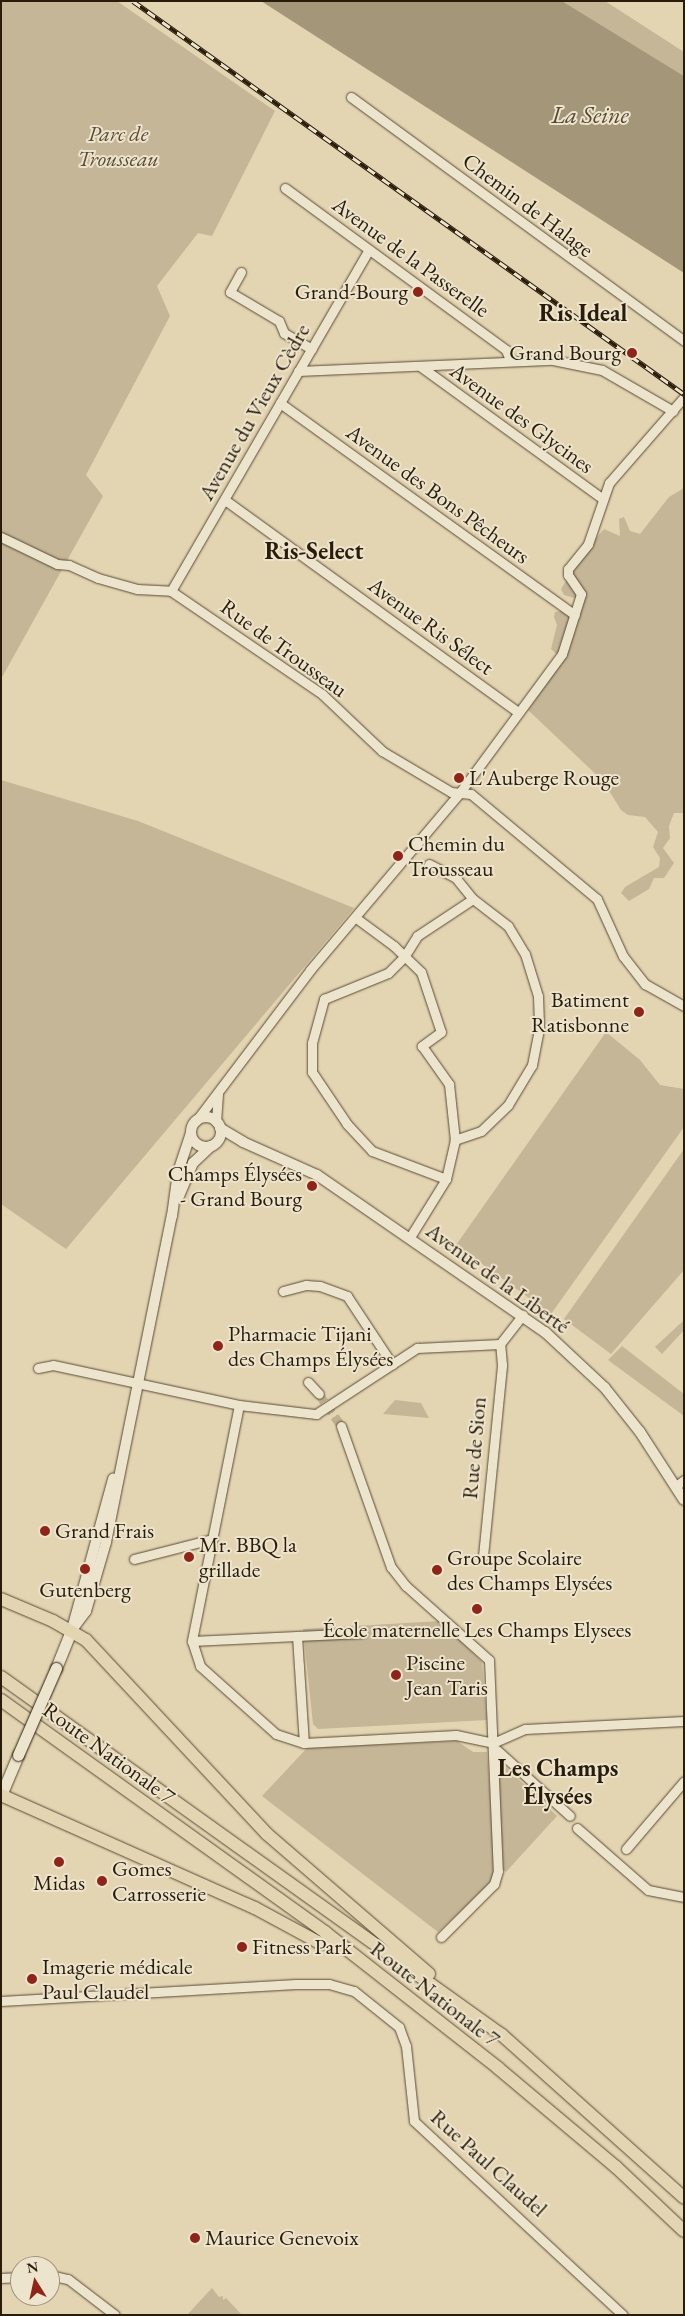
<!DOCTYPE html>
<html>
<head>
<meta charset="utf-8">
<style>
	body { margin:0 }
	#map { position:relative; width:685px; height:2316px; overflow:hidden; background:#e4d5b2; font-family:"EB Garamond",serif }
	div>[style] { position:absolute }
	.green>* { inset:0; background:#c4b696 }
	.water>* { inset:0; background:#a49679 }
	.minor-tunnel>* { height:9px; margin-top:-4.5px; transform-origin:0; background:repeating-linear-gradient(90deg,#bfb091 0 9px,transparent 0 13.5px) }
	.roads { filter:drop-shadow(0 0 1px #584a35) drop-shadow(0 0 1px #584a35) }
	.minor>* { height:9px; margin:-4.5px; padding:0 4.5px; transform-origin:4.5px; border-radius:4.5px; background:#ede4cd }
	.tertiary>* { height:10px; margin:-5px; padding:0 5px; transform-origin:5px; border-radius:5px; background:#ede4cd }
	.tertiary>.ring { margin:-5px; padding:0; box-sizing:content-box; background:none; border:10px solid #ede4cd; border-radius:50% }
	.secondary>* { height:11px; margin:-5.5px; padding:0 5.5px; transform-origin:5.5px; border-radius:5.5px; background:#ede4cd }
	.primary>* { height:12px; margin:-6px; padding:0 6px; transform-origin:6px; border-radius:6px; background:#e4d5b2 }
	.rail>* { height:5px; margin-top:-2.5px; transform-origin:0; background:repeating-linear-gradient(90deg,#ede4cd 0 9px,#291c0b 0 18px); box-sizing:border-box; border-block:1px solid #291c0b }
	.bridges { filter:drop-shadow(0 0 1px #291c0b) drop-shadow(0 0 1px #291c0b) }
	.secondary-bridge>* { height:11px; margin:-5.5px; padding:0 5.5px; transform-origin:5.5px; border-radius:5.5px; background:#ede4cd }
	.dots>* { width:14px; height:14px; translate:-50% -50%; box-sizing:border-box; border:2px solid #ede4cd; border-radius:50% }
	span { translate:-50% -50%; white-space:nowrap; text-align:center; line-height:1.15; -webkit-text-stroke:4px #ede4cd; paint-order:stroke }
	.park-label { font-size:22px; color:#584a35; font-style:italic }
	.street-label { font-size:22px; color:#291c0b }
	.poi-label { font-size:22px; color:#291c0b }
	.right { translate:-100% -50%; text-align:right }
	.left { translate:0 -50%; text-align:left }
	.water-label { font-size:24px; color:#544732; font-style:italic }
	.neighbourhood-label { font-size:24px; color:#291c0b; font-weight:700 }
	.frame { position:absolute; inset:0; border:2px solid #291c0b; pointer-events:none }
	.north { position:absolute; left:10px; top:2256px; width:50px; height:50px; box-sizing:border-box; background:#ede4cd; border:1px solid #9f947f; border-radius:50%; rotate:350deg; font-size:14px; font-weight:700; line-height:20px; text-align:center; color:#291c0b }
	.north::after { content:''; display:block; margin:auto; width:18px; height:22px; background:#8f2418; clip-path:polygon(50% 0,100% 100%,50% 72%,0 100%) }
</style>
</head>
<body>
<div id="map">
	<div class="green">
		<i style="clip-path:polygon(1px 1px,117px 1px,275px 111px,212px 236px,198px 233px,157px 286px,170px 316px,86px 475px,103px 496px,1px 679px)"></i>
		<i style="clip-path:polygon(562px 1px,605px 1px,684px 52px,684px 76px)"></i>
		<i style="clip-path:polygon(684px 488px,684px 813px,674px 813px,669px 826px,670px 838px,663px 848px,674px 863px,664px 878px,654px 878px,649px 889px,629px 901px,621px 893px,625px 887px,659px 867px,660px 858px,653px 847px,658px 832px,645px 817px,628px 815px,621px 810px,603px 781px,528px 710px,563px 660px,551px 649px,557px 625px,554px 617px,555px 612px,578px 607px,578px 599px,564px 595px,561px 589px,584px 552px,604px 529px,620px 536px,619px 519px,624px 517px,630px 531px,640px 534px,669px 497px)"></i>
		<i style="clip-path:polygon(1px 780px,138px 821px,354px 908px,66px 1249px,1px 1204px)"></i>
		<i style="clip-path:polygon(606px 1032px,640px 1060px,660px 1085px,684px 1089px,684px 1127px,551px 1314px,456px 1245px)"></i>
		<i style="clip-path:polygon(684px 1149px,684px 1270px,611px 1354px,564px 1319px)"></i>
		<i style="clip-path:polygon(684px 1320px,684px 1330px,662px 1354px,655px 1347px)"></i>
		<i style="clip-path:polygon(622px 1346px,684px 1394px,684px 1416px,608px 1360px)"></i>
		<i style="clip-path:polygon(395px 1400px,421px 1403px,429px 1418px,383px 1414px)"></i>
		<i style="clip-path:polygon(440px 1621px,482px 1662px,487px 1720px,318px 1729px,313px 1724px,303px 1629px)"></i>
		<i style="clip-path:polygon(457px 1741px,473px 1752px,487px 1752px,495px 1862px,493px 1877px,484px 1890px,438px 1932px,262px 1796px,307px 1748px)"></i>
		<i style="clip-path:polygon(496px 1758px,557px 1816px,506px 1872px,502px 1869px)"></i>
		<i style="clip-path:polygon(212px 2288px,219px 2297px,223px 2296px,223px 2300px,226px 2298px,242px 2315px,187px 2315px)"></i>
	</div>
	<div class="water">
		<i style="clip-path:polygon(261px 1px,562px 1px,684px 76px,684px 273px)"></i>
	</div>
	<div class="minor-tunnel">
		<i style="left:319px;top:1394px;width:39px;rotate:55deg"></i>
	</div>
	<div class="roads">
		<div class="minor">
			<i style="left:351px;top:97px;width:413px;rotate:36.2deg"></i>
			<i style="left:285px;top:188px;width:274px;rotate:36.2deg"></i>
			<i style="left:506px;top:350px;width:11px;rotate:68deg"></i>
			<i style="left:241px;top:272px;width:23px;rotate:119deg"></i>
			<i style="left:230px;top:292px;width:57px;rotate:30.6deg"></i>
			<i style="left:279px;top:321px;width:13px;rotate:67deg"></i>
			<i style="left:284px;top:333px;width:32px;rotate:30deg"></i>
			<i style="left:420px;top:366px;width:226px;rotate:36deg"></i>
			<i style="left:298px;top:371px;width:255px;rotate:-2.5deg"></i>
			<i style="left:553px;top:360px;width:50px;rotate:11.5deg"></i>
			<i style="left:602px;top:370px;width:82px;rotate:30deg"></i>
			<i style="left:280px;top:403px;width:363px;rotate:35.7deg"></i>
			<i style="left:225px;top:500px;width:362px;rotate:35.9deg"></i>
			<i style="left:1px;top:537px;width:62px;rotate:25.7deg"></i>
			<i style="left:57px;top:564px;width:12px;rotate:5deg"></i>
			<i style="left:69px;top:565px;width:32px;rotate:24deg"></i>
			<i style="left:98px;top:578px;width:41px;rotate:15.8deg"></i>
			<i style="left:137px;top:589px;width:34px;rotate:3deg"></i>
			<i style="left:171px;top:591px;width:183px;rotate:34.3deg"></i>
			<i style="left:322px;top:694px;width:83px;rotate:43.5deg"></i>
			<i style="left:382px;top:751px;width:80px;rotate:30.7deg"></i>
			<i style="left:451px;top:792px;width:20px;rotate:6deg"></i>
			<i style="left:471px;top:794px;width:164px;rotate:39.8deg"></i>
			<i style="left:597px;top:899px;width:63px;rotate:65.5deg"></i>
			<i style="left:623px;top:956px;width:36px;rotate:52deg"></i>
			<i style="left:645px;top:984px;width:45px;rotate:29.4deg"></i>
			<i style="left:171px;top:591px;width:394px;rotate:-59.9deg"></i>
			<i style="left:429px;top:864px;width:29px;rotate:27deg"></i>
			<i style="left:455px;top:877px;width:28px;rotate:51deg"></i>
			<i style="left:356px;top:918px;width:47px;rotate:36.4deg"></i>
			<i style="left:394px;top:946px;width:37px;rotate:44deg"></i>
			<i style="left:421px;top:972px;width:63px;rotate:71.6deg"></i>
			<i style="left:441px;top:1032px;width:24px;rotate:144deg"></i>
			<i style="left:422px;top:1046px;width:47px;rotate:54.6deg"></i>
			<i style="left:449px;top:1084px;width:56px;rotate:83.9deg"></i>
			<i style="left:455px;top:1140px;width:40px;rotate:103deg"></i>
			<i style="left:446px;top:1179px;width:68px;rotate:121.8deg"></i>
			<i style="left:196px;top:1121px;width:189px;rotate:-52.9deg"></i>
			<i style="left:310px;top:970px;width:234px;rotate:-49.8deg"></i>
			<i style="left:461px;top:791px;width:170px;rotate:-53.6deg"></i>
			<i style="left:562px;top:654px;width:63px;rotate:-72.4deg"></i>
			<i style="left:581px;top:594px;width:23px;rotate:-124deg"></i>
			<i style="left:568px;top:575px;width:6px;rotate:-90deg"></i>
			<i style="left:568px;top:569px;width:32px;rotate:-51deg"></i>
			<i style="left:588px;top:544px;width:65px;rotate:-71deg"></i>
			<i style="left:609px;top:483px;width:114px;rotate:-48.9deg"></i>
			<i style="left:216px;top:1122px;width:29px;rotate:-86deg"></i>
			<i style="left:446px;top:1179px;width:79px;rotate:-159.3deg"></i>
			<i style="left:372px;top:1151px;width:37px;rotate:-133deg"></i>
			<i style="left:347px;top:1124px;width:63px;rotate:-123.9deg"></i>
			<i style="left:312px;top:1072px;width:29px;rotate:-90deg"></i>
			<i style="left:312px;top:1043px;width:46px;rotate:-74.7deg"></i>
			<i style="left:324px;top:999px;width:69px;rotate:-22.1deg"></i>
			<i style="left:388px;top:973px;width:23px;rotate:-45deg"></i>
			<i style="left:404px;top:957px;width:25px;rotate:-58deg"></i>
			<i style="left:417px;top:936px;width:67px;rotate:-33.5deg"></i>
			<i style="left:473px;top:899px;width:44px;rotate:37.6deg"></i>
			<i style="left:508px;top:926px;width:33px;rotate:59deg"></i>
			<i style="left:525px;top:954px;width:44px;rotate:72.8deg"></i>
			<i style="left:538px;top:996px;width:33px;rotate:88deg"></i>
			<i style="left:539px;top:1029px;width:37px;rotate:101deg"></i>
			<i style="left:532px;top:1065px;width:47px;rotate:121deg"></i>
			<i style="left:508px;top:1105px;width:37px;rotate:136deg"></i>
			<i style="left:481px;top:1131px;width:28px;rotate:161deg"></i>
			<i style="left:283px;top:1291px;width:24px;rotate:-15deg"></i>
			<i style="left:306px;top:1285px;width:14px;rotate:4deg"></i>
			<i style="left:320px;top:1286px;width:29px;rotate:20deg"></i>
			<i style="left:347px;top:1296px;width:82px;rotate:56.5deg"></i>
			<i style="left:38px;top:1368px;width:15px;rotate:-11deg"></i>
			<i style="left:53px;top:1365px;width:190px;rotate:12.1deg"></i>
			<i style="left:239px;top:1405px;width:78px;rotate:6.7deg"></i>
			<i style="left:316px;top:1414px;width:121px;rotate:-33.2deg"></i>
			<i style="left:417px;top:1348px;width:83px;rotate:-2.8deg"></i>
			<i style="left:500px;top:1344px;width:37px;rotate:-52deg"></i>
			<i style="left:308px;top:1382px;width:16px;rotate:47deg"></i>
			<i style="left:239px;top:1405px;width:241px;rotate:101.3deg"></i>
			<i style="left:192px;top:1641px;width:26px;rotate:72deg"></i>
			<i style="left:200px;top:1666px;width:102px;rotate:41.8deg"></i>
			<i style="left:276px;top:1734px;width:29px;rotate:18deg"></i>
			<i style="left:304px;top:1743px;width:152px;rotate:-3deg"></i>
			<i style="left:456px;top:1735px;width:38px;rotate:12deg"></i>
			<i style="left:493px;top:1743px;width:35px;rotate:-24deg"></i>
			<i style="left:525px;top:1729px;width:159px;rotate:-2.9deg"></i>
			<i style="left:341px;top:1426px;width:150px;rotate:70.5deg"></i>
			<i style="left:391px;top:1567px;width:24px;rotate:52deg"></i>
			<i style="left:406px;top:1586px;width:111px;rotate:41.7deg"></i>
			<i style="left:489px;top:1660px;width:211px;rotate:87.6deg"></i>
			<i style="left:498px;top:1871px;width:14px;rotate:107deg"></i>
			<i style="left:494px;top:1884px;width:75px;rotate:135deg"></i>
			<i style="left:676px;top:1486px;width:10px;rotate:-37deg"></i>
			<i style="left:483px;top:1556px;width:192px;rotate:-84.3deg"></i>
			<i style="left:502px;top:1365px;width:21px;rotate:-95deg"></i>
			<i style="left:134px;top:1559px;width:81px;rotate:-14.4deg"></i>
			<i style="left:297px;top:1636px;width:65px;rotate:-2.6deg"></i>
			<i style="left:192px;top:1641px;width:105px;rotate:-2.7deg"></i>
			<i style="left:297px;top:1636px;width:107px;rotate:86.3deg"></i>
			<i style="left:497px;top:1750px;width:98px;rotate:42.1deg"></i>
			<i style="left:577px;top:1828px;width:94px;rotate:41.1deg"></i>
			<i style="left:648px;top:1890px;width:37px;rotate:11deg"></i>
			<i style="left:626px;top:1849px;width:89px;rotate:-49.5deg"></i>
			<i style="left:1px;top:2001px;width:295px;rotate:-3.3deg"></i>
			<i style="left:296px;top:1984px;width:33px"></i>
			<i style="left:329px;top:1984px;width:26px;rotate:16deg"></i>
			<i style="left:354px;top:1991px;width:58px;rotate:38.7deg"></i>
			<i style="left:399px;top:2027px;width:20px;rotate:70deg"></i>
			<i style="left:406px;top:2046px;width:75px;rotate:83.9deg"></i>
			<i style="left:414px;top:2121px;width:285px;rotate:42.9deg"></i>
			<i style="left:50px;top:2275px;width:18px;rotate:13deg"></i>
			<i style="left:68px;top:2279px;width:59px;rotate:37.5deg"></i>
			<i style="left:1px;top:2278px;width:19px;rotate:-3deg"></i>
		</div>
		<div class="tertiary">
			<i class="ring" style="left:191px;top:1117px;width:20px;height:20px"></i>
			<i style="left:220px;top:1128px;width:27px;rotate:31deg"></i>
			<i style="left:243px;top:1142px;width:81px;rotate:24deg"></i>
			<i style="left:317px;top:1175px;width:277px;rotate:34.6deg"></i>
			<i style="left:545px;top:1332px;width:82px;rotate:43deg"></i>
			<i style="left:605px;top:1388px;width:56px;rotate:51.5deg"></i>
			<i style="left:640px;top:1432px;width:81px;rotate:57.1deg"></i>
			<i style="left:179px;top:1196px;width:36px;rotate:-67deg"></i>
			<i style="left:193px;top:1163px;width:25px;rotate:-43deg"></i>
			<i style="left:72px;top:1629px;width:156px;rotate:-74.7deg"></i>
			<i style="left:71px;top:1631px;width:25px;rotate:-53deg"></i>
			<i style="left:86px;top:1611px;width:72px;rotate:-73.8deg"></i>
			<i style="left:106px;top:1542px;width:333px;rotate:-78.6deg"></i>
			<i style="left:172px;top:1216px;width:44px;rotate:-82.2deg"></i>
			<i style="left:178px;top:1172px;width:41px;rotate:-71.6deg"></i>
		</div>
		<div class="secondary">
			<i style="left:56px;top:1668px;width:40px;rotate:-68deg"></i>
			<i style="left:1px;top:1795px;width:43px;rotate:-67deg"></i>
		</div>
		<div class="primary">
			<i style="left:1px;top:1599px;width:56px;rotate:22.9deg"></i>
			<i style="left:53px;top:1621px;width:38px;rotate:30deg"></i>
			<i style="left:86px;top:1640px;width:265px;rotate:47deg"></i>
			<i style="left:267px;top:1834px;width:214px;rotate:40.8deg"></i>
			<i style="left:1px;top:1677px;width:616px;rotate:35.55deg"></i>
			<i style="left:502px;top:2035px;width:244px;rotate:41.8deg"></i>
			<i style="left:1px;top:1700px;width:400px;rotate:35.6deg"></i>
			<i style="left:326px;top:1933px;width:219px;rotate:38.1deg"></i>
			<i style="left:498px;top:2068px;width:154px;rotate:40deg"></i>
			<i style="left:616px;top:2167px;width:93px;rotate:43.3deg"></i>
			<i style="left:1px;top:1795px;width:278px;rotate:24deg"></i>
			<i style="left:255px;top:1908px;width:72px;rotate:28.4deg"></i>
			<i style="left:318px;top:1942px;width:23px;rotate:13deg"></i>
		</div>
	</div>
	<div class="rail">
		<i style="left:133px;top:1px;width:677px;rotate:35.5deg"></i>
	</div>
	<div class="bridges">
		<div class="secondary-bridge">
			<i style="left:18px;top:1755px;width:95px;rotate:-66.4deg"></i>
		</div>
	</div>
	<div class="dots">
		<i style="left:418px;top:292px;background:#8f2418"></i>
		<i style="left:632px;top:353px;background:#8f2418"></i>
		<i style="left:459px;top:778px;background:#8f2418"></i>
		<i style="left:398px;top:856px;background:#8f2418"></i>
		<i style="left:639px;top:1012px;background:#8f2418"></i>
		<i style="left:312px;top:1186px;background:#8f2418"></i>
		<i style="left:218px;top:1346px;background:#8f2418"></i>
		<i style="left:45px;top:1531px;background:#8f2418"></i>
		<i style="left:189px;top:1557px;background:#8f2418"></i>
		<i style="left:85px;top:1569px;background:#8f2418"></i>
		<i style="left:437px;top:1570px;background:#8f2418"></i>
		<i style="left:477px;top:1609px;background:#8f2418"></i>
		<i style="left:396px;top:1675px;background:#8f2418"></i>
		<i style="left:59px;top:1862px;background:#8f2418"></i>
		<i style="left:102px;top:1881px;background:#8f2418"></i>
		<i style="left:242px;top:1947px;background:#8f2418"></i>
		<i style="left:32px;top:1979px;background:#8f2418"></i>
		<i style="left:195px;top:2238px;background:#8f2418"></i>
	</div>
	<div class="park-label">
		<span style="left:118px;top:146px">Parc de<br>Trousseau</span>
	</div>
	<div class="street-label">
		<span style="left:528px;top:205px;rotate:37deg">Chemin de Halage</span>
		<span style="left:411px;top:257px;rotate:36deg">Avenue de la Passerelle</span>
		<span style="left:254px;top:412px;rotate:-60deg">Avenue du Vieux Cèdre</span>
		<span style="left:522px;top:418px;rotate:36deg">Avenue des Glycines</span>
		<span style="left:438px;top:494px;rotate:36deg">Avenue des Bons Pêcheurs</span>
		<span style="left:431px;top:626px;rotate:36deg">Avenue Ris Sélect</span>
		<span style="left:284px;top:648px;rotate:36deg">Rue de Trousseau</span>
		<span style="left:498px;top:1278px;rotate:36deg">Avenue de la Liberté</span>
		<span style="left:474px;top:1448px;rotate:-85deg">Rue de Sion</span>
		<span style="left:109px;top:1753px;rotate:36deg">Route Nationale 7</span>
		<span style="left:435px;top:1994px;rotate:38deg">Route Nationale 7</span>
		<span style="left:489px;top:2163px;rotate:42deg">Rue Paul Claudel</span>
	</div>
	<div class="poi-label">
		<span class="right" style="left:408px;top:292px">Grand-Bourg</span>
		<span class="right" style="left:621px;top:353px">Grand Bourg</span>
		<span class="left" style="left:469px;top:778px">L'Auberge Rouge</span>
		<span class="left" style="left:408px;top:856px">Chemin du<br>Trousseau</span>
		<span class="right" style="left:629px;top:1012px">Batiment<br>Ratisbonne</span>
		<span class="right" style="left:302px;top:1186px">Champs Élysées<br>- Grand Bourg</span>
		<span class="left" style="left:228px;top:1346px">Pharmacie Tijani<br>des Champs Élysées</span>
		<span class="left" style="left:55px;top:1531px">Grand Frais</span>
		<span class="left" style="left:199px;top:1557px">Mr. BBQ la<br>grillade</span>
		<span class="left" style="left:447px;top:1570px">Groupe Scolaire<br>des Champs Elysées</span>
		<span style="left:85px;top:1590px">Gutenberg</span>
		<span style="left:477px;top:1630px">École maternelle Les Champs Elysees</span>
		<span class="left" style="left:406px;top:1675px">Piscine<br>Jean Taris</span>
		<span class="left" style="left:112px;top:1881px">Gomes<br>Carrosserie</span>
		<span style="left:59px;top:1883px">Midas</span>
		<span class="left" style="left:252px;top:1947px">Fitness Park</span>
		<span class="left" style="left:42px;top:1979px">Imagerie médicale<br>Paul Claudel</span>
		<span class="left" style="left:205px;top:2238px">Maurice Genevoix</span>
	</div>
	<div class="water-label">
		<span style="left:590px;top:115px">La Seine</span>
	</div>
	<div class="neighbourhood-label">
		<span style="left:583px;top:313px">Ris Ideal</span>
		<span style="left:314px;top:551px">Ris-Select</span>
		<span style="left:558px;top:1782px">Les Champs<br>Élysées</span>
	</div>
	<div class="frame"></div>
	<div class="north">N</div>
</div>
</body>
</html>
